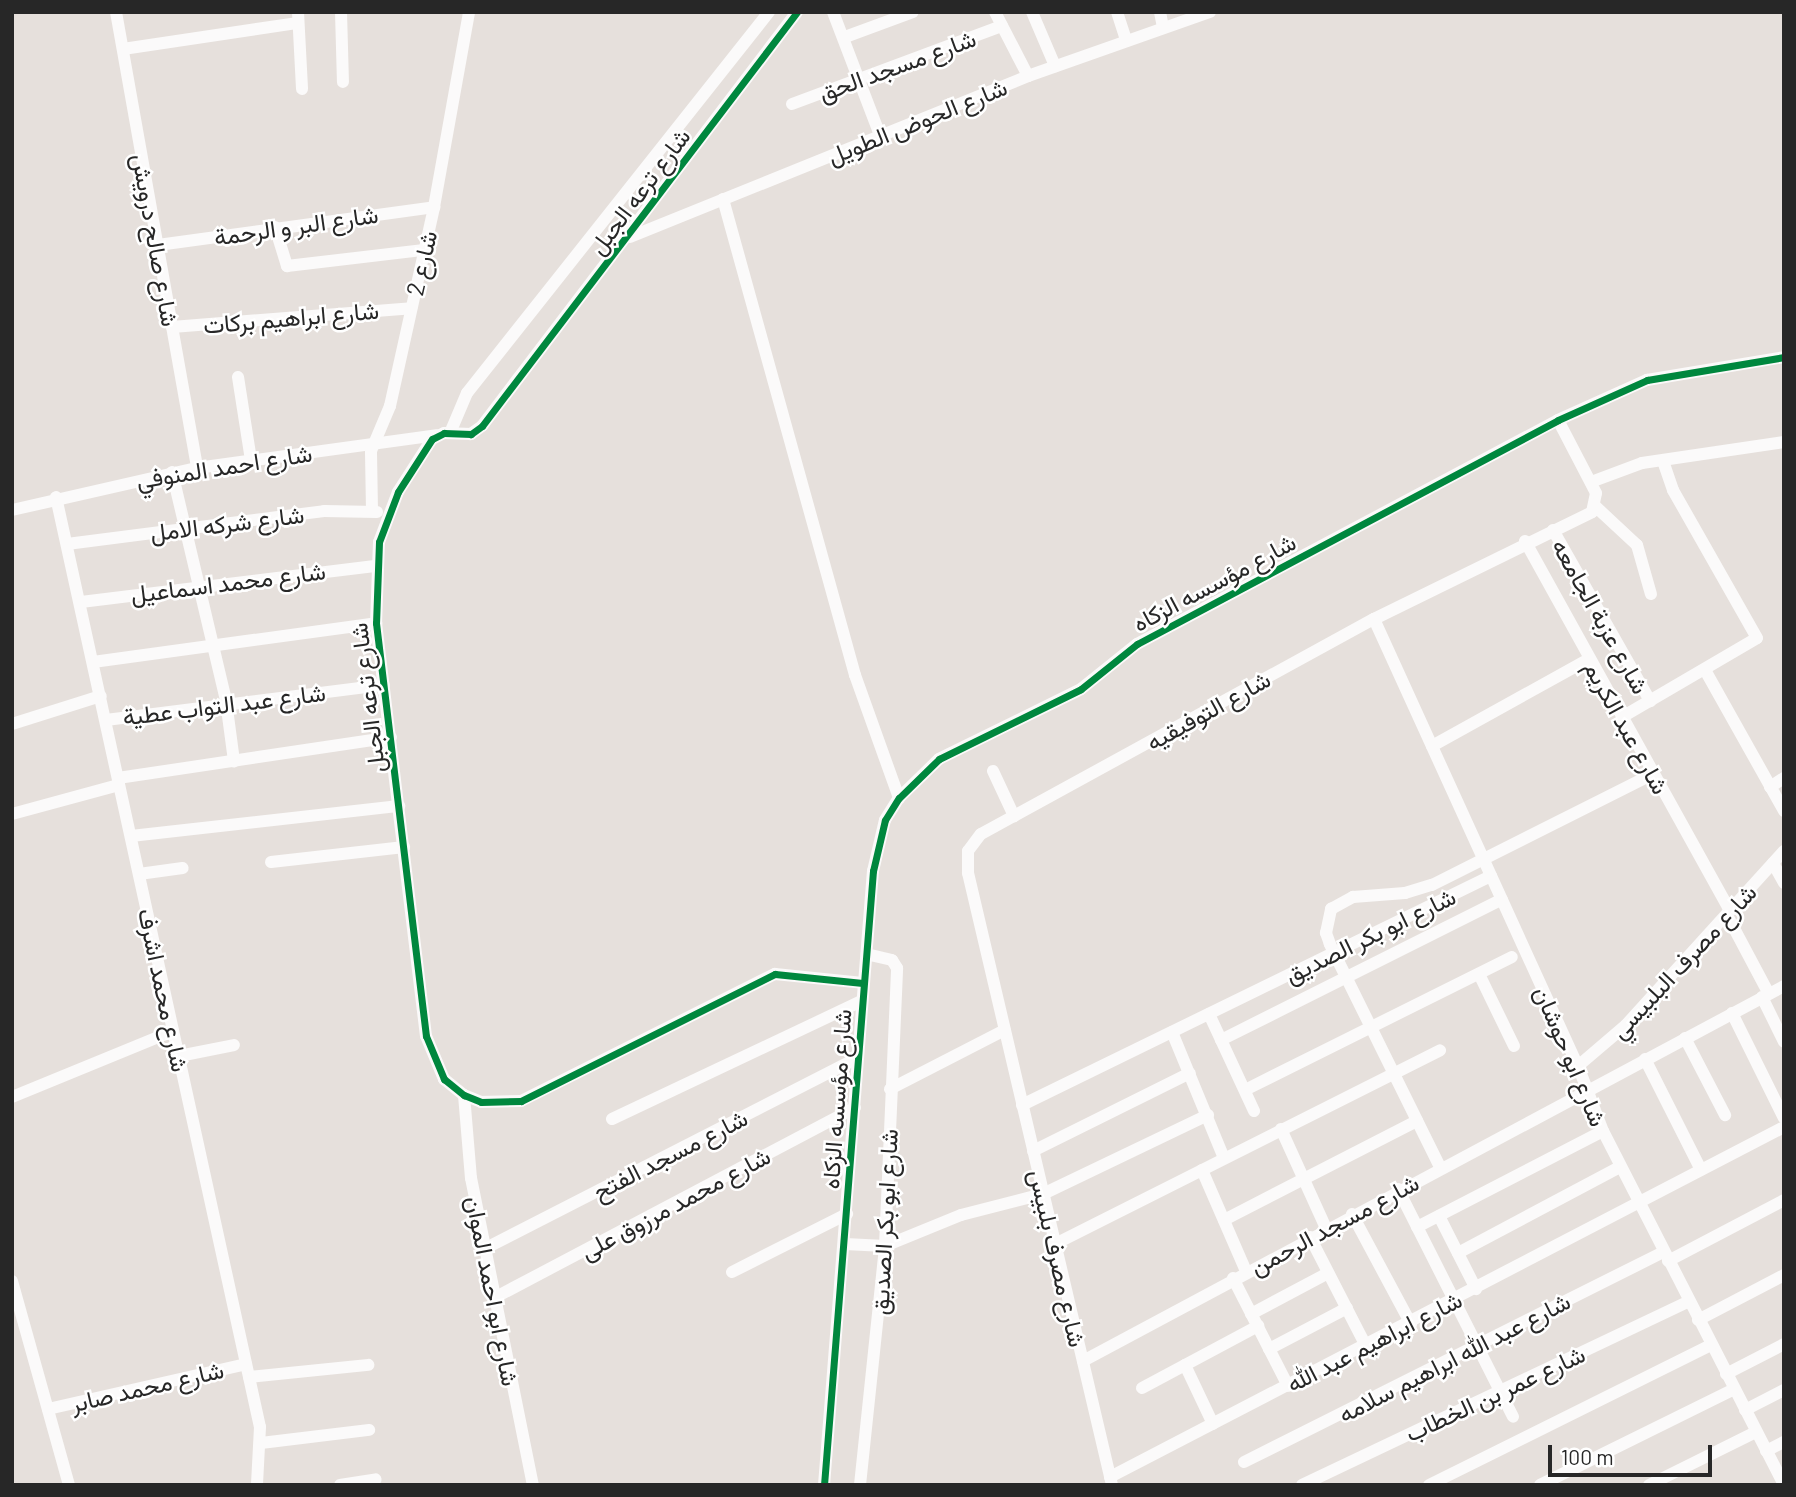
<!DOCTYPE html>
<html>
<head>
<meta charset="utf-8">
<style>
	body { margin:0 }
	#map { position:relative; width:1796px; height:1497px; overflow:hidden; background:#e6e0dc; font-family:Barlow,Vazirmatn,sans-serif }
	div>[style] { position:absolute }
	.minor>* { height:12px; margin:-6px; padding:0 6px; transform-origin:6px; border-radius:6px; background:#fbfafa }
	.cycleway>* { height:7px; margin:-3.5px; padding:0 3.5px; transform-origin:3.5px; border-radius:3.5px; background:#00873e }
	span { translate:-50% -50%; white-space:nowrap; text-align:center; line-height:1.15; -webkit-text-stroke:5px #fff; paint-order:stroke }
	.street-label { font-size:24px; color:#272727 }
	.frame { position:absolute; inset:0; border:14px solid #272727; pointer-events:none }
	.scale { position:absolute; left:1548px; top:1445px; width:164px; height:32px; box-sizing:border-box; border:4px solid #272727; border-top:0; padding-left:9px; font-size:21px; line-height:24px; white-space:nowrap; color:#272727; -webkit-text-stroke:5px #fff; paint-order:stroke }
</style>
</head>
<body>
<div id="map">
	<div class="minor">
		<i style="left:116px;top:12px;width:463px;rotate:79.9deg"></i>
		<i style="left:298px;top:12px;width:77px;rotate:87deg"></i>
		<i style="left:341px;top:12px;width:70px;rotate:88.4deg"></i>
		<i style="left:797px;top:12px;width:520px;rotate:127.27deg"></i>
		<i style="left:482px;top:426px;width:14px;rotate:144deg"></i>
		<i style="left:471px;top:434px;width:27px;rotate:-178deg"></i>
		<i style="left:444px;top:433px;width:13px;rotate:153deg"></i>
		<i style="left:432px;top:439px;width:63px;rotate:122.7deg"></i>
		<i style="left:398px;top:492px;width:53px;rotate:110.8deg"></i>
		<i style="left:379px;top:542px;width:81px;rotate:92.1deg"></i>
		<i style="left:376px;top:623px;width:416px;rotate:83.1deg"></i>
		<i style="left:426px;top:1036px;width:47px;rotate:67.3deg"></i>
		<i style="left:444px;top:1079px;width:26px;rotate:39deg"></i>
		<i style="left:464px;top:1095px;width:18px;rotate:22deg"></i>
		<i style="left:481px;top:1102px;width:40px;rotate:-1.4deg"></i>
		<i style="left:521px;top:1101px;width:284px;rotate:-26.6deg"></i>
		<i style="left:775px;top:974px;width:88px;rotate:5.8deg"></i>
		<i style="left:833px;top:12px;width:132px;rotate:69.1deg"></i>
		<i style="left:995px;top:12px;width:72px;rotate:62.7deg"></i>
		<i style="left:1032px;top:12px;width:59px;rotate:66.9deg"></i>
		<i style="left:1117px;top:12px;width:29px;rotate:72deg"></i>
		<i style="left:1160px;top:12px;width:16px;rotate:79deg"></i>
		<i style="left:845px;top:37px;width:72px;rotate:-20.2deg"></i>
		<i style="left:123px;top:49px;width:177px;rotate:-8.5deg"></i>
		<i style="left:792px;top:104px;width:224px;rotate:-20.4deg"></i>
		<i style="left:723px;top:199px;width:494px;rotate:74.5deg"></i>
		<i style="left:855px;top:675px;width:131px;rotate:70.3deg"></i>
		<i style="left:275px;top:227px;width:41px;rotate:72.9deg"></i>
		<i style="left:287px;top:266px;width:138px;rotate:-6.7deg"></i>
		<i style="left:630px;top:237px;width:429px;rotate:-22deg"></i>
		<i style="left:1028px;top:76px;width:193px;rotate:-19.4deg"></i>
		<i style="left:158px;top:245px;width:279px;rotate:-7.8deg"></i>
		<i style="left:172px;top:327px;width:240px;rotate:-4.5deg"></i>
		<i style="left:238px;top:377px;width:84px;rotate:81.1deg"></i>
		<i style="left:450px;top:433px;width:43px;rotate:-67deg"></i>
		<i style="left:467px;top:393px;width:486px;rotate:-51.6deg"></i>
		<i style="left:172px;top:472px;width:235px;rotate:76.7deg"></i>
		<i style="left:226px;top:701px;width:61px;rotate:82.4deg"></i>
		<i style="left:1591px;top:482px;width:54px;rotate:-20.4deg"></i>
		<i style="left:1642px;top:463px;width:144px;rotate:-8.4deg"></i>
		<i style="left:56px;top:497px;width:952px;rotate:77.63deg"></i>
		<i style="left:260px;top:1427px;width:58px;rotate:93deg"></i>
		<i style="left:1595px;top:506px;width:57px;rotate:42.9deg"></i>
		<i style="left:1637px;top:545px;width:51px;rotate:74.1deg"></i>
		<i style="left:12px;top:510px;width:190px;rotate:-12.8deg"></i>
		<i style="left:197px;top:468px;width:242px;rotate:-7.8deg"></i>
		<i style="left:372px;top:510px;width:59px;rotate:-91deg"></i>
		<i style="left:371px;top:451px;width:49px;rotate:-67.1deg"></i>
		<i style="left:390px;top:406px;width:204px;rotate:-77.5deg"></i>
		<i style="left:434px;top:207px;width:198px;rotate:-79.8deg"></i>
		<i style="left:1553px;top:530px;width:197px;rotate:60.4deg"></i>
		<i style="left:1525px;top:541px;width:423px;rotate:61deg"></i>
		<i style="left:67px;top:544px;width:259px;rotate:-7.3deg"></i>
		<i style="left:324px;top:511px;width:53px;rotate:1.1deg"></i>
		<i style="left:81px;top:602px;width:296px;rotate:-7deg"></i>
		<i style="left:1374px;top:619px;width:491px;rotate:65.5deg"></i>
		<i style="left:1578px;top:1066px;width:70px;rotate:69deg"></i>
		<i style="left:1603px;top:1131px;width:397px;rotate:62.9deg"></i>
		<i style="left:93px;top:662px;width:286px;rotate:-7.8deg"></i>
		<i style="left:1705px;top:670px;width:162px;rotate:60.7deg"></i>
		<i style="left:1622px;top:717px;width:156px;rotate:-30.3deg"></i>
		<i style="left:1757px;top:638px;width:170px;rotate:-119.6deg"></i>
		<i style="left:1673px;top:490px;width:31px;rotate:-109deg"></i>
		<i style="left:106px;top:720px;width:280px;rotate:-7.2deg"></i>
		<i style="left:12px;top:724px;width:93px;rotate:-17.5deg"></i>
		<i style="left:1432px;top:746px;width:179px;rotate:-29deg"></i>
		<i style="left:993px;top:771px;width:50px;rotate:65deg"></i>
		<i style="left:118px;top:778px;width:276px;rotate:-8.5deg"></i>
		<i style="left:1770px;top:787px;width:17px;rotate:-33deg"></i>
		<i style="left:12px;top:814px;width:111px;rotate:-15.2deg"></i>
		<i style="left:131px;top:836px;width:270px;rotate:-6.4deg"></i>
		<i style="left:271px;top:862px;width:134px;rotate:-6.4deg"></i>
		<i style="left:1773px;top:863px;width:23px;rotate:61deg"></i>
		<i style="left:139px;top:874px;width:44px;rotate:-7.8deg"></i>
		<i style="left:1727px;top:915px;width:89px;rotate:62deg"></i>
		<i style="left:1479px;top:974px;width:80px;rotate:64.1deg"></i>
		<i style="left:1762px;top:997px;width:50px;rotate:63.9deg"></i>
		<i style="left:1732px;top:1013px;width:117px;rotate:63.7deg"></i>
		<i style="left:1209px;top:1014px;width:107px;rotate:65.1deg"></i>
		<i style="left:1172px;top:1032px;width:136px;rotate:67.6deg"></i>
		<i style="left:1685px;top:1038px;width:87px;rotate:62.5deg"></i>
		<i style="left:1221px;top:1040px;width:314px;rotate:-26.6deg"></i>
		<i style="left:179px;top:1056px;width:56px;rotate:-11.3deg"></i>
		<i style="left:1645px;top:1059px;width:124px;rotate:63.2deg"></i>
		<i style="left:1578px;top:1066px;width:63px;rotate:-40.5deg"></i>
		<i style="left:1626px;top:1025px;width:235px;rotate:-47.8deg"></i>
		<i style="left:890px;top:1089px;width:129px;rotate:-27.2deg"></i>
		<i style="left:1245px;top:1090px;width:298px;rotate:-26.5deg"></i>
		<i style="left:464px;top:1095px;width:83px;rotate:85.2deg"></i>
		<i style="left:471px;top:1178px;width:313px;rotate:78.6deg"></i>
		<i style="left:12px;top:1097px;width:174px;rotate:-22.3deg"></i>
		<i style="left:1022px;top:1105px;width:522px;rotate:-26.03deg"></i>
		<i style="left:612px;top:1119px;width:276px;rotate:-25.3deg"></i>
		<i style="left:1281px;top:1129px;width:109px;rotate:65.6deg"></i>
		<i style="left:1033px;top:1151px;width:175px;rotate:-26.4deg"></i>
		<i style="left:1440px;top:1167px;width:249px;rotate:-116.3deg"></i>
		<i style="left:1330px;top:944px;width:12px;rotate:-110deg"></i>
		<i style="left:1326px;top:933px;width:25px;rotate:-78deg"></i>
		<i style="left:1331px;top:909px;width:25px;rotate:-29deg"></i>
		<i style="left:1353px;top:897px;width:52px;rotate:-4.4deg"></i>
		<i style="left:1405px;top:893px;width:28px;rotate:-17deg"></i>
		<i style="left:1432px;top:885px;width:247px;rotate:-26.7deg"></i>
		<i style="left:1202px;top:1170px;width:110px;rotate:66.5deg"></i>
		<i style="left:1398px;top:1189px;width:255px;rotate:63.2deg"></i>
		<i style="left:1352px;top:1214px;width:125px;rotate:61.8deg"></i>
		<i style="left:1439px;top:1216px;width:82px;rotate:63.1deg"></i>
		<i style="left:1224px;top:1220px;width:217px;rotate:-27.2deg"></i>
		<i style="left:1417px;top:1227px;width:209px;rotate:-27.3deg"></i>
		<i style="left:1310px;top:1237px;width:123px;rotate:62.8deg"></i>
		<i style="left:845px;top:1244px;width:40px;rotate:2.9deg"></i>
		<i style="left:885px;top:1246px;width:82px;rotate:-22.2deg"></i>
		<i style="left:961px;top:1215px;width:85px;rotate:-14.4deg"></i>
		<i style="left:1043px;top:1194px;width:183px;rotate:-25.6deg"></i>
		<i style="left:1055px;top:1244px;width:431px;rotate:-26.7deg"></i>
		<i style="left:484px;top:1249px;width:418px;rotate:-27.1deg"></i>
		<i style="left:1458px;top:1253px;width:183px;rotate:-28deg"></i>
		<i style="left:1668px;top:1261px;width:131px;rotate:-27.7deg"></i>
		<i style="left:732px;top:1272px;width:129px;rotate:-26.8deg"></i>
		<i style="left:1233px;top:1278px;width:121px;rotate:63deg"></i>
		<i style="left:12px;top:1281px;width:212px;rotate:74.4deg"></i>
		<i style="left:494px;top:1298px;width:408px;rotate:-27.8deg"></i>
		<i style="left:1251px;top:1314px;width:87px;rotate:-28deg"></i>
		<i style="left:1698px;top:1320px;width:97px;rotate:-27.6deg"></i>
		<i style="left:1269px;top:1349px;width:88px;rotate:-27.7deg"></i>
		<i style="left:1083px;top:1361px;width:795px;rotate:-28.14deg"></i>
		<i style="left:1185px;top:1365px;width:65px;rotate:64.6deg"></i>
		<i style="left:1726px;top:1374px;width:65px;rotate:-27.3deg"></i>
		<i style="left:249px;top:1377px;width:120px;rotate:-5.8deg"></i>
		<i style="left:1142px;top:1388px;width:132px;rotate:-28.1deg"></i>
		<i style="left:48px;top:1409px;width:203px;rotate:-12.8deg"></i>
		<i style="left:1745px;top:1410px;width:44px;rotate:-27.1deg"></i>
		<i style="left:261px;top:1443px;width:109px;rotate:-6.9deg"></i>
		<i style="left:1766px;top:1451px;width:20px;rotate:-27deg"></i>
		<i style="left:1244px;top:1462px;width:469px;rotate:-26.6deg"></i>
		<i style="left:1110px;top:1477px;width:759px;rotate:-27.44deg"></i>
		<i style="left:340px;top:1485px;width:36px;rotate:-9deg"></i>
		<i style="left:824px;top:1485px;width:616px;rotate:-85.44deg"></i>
		<i style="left:873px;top:871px;width:52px;rotate:-76.8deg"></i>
		<i style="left:885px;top:820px;width:26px;rotate:-58deg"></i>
		<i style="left:899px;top:798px;width:56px;rotate:-44.3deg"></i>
		<i style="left:939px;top:759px;width:158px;rotate:-26.2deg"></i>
		<i style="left:1081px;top:689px;width:72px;rotate:-38.8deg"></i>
		<i style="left:1137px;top:644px;width:477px;rotate:-28deg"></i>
		<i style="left:1558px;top:420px;width:98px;rotate:-24.2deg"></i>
		<i style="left:1647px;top:380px;width:139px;rotate:-9.5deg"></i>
		<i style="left:860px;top:1485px;width:240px;rotate:-84deg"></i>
		<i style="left:885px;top:1246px;width:278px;rotate:-87.5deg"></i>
		<i style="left:897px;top:968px;width:9px;rotate:-122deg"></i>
		<i style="left:892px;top:960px;width:26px;rotate:-167deg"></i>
		<i style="left:1112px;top:1485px;width:629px;rotate:-103.24deg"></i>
		<i style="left:968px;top:873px;width:22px;rotate:-90deg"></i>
		<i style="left:968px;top:851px;width:21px;rotate:-53deg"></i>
		<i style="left:981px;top:834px;width:448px;rotate:-28.7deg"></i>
		<i style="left:1374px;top:619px;width:243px;rotate:-26.1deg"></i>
		<i style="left:1592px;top:512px;width:19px;rotate:-78deg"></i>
		<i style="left:1596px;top:493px;width:82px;rotate:-117.5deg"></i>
		<i style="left:1302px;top:1485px;width:427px;rotate:-25.4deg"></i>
		<i style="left:1429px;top:1485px;width:315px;rotate:-26.4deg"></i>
		<i style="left:1540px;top:1485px;width:216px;rotate:-26.3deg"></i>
		<i style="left:1649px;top:1485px;width:119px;rotate:-26.4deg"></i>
	</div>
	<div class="cycleway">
		<i style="left:797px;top:12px;width:520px;rotate:127.27deg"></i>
		<i style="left:482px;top:426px;width:14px;rotate:144deg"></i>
		<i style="left:471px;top:434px;width:27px;rotate:-178deg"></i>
		<i style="left:444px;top:433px;width:13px;rotate:153deg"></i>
		<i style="left:432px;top:439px;width:63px;rotate:122.7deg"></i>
		<i style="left:398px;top:492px;width:53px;rotate:110.8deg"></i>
		<i style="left:379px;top:542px;width:81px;rotate:92.1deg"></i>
		<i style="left:376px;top:623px;width:416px;rotate:83.1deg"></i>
		<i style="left:426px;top:1036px;width:47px;rotate:67.3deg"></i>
		<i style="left:444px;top:1079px;width:26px;rotate:39deg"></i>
		<i style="left:464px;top:1095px;width:18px;rotate:22deg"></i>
		<i style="left:481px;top:1102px;width:40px;rotate:-1.4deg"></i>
		<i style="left:521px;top:1101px;width:284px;rotate:-26.6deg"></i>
		<i style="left:775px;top:974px;width:88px;rotate:5.8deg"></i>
		<i style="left:824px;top:1485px;width:616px;rotate:-85.44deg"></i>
		<i style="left:873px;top:871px;width:52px;rotate:-76.8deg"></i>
		<i style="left:885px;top:820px;width:26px;rotate:-58deg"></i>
		<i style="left:899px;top:798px;width:56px;rotate:-44.3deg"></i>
		<i style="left:939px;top:759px;width:158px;rotate:-26.2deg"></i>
		<i style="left:1081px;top:689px;width:72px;rotate:-38.8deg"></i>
		<i style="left:1137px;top:644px;width:477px;rotate:-28deg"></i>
		<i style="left:1558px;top:420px;width:98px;rotate:-24.2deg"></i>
		<i style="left:1647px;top:380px;width:139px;rotate:-9.5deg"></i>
	</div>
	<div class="street-label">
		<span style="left:897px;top:65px;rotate:-20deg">شارع مسجد الحق</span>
		<span style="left:917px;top:121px;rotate:-22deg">شارع الحوض الطويل</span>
		<span style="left:639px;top:191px;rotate:-53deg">شارع ترعه الجبل</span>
		<span style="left:296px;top:225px;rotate:-8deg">شارع البر و الرحمة</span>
		<span style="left:156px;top:240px;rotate:80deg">شارع صالح درويش</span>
		<span style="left:421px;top:263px;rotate:-77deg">شارع 2</span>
		<span style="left:291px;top:317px;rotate:-5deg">شارع ابراهيم بركات</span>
		<span style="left:224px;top:466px;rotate:-9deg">شارع احمد المنوفي</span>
		<span style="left:227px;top:523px;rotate:-7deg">شارع شركه الامل</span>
		<span style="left:228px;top:582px;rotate:-7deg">شارع محمد اسماعيل</span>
		<span style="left:1214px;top:582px;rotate:-28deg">شارع مؤسسه الزكاه</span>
		<span style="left:1601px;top:616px;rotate:61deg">شارع عزبة الجامعه</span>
		<span style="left:367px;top:698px;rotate:-97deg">شارع ترعه الجبل</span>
		<span style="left:224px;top:704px;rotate:-7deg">شارع عبد التواب عطية</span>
		<span style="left:1208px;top:710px;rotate:-29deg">شارع التوفيقيه</span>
		<span style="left:1627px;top:727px;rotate:61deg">شارع عبد الكريم</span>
		<span style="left:1370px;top:935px;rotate:-26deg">شارع ابو بكر الصديق</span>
		<span style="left:1683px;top:961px;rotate:-47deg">شارع مصرف البلبيسي</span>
		<span style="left:164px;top:990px;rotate:78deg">شارع محمد اشرف</span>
		<span style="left:1571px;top:1056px;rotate:67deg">شارع ابو حوشان</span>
		<span style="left:836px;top:1099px;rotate:-86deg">شارع مؤسسه الزكاه</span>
		<span style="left:670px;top:1154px;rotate:-27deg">شارع مسجد الفتح</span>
		<span style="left:675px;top:1203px;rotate:-28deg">شارع محمد مرزوق على</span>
		<span style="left:884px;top:1222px;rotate:-87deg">شارع ابو بكر الصديق</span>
		<span style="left:1334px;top:1224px;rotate:-28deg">شارع مسجد الرحمن</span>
		<span style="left:1058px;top:1258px;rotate:77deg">شارع مصرف بلبيس</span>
		<span style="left:493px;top:1291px;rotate:79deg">شارع ابو احمد الموان</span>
		<span style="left:1374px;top:1341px;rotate:-27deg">شارع ابراهيم عبد الله</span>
		<span style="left:1454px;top:1357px;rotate:-27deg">شارع عبد الله ابراهيم سلامه</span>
		<span style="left:147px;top:1386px;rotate:-13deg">شارع محمد صابر</span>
		<span style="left:1495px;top:1393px;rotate:-25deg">شارع عمر بن الخطاب</span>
	</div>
	<div class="frame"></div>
	<div class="scale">100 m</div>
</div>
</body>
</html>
